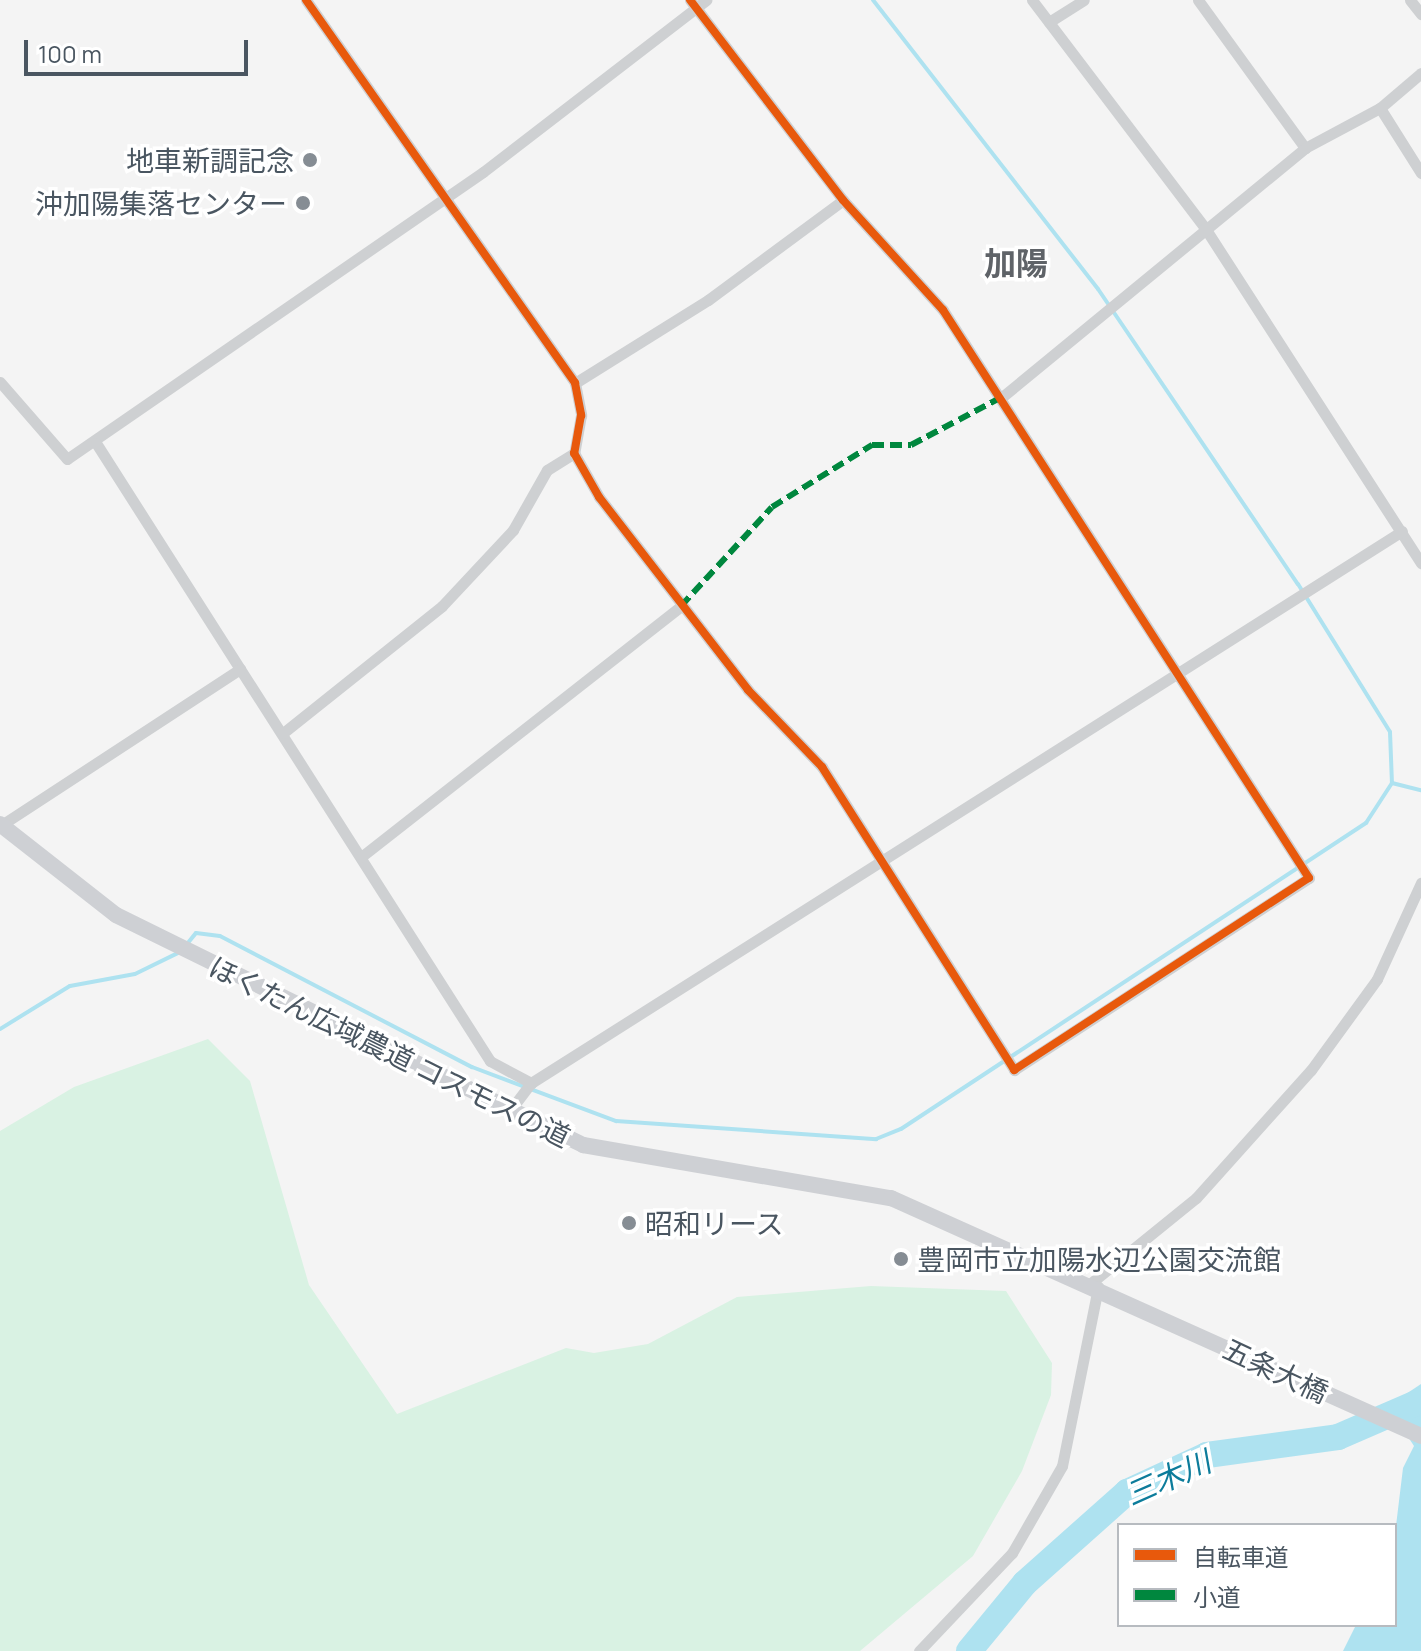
<!DOCTYPE html>
<html>
<head>
<meta charset="utf-8">
<style>
	body { margin:0 }
	#map { position:relative; width:1421px; height:1651px; overflow:hidden; background:#f4f4f4; font-family:Manrope,"Noto Sans JP",sans-serif }
	div>[style] { position:absolute }
	.green>* { inset:0; background:#d9f2e3 }
	.water>* { inset:0; background:#aee2f0 }
	.stream>* { height:4px; margin:-2px; padding:0 2px; transform-origin:2px; border-radius:2px; background:#aee2f0 }
	.river>* { height:26px; margin:-13px; padding:0 13px; transform-origin:13px; border-radius:13px; background:#aee2f0 }
	.street>* { height:11px; margin:-5.5px; padding:0 5.5px; transform-origin:5.5px; border-radius:5.5px; background:#ced0d2 }
	.secondary>* { height:16px; margin:-8px; padding:0 8px; transform-origin:8px; border-radius:8px; background:#ced0d4 }
	.quiet>* { height:6px; margin-top:-3px; transform-origin:0; background:repeating-linear-gradient(90deg,#00873e 0 12px,transparent 0 18px) }
	.cycleway>* { height:8px; margin:-4px; padding:0 4px; transform-origin:4px; border-radius:4px; background:#e8590c }
	.dots>* { width:22px; height:22px; translate:-50% -50%; box-sizing:border-box; border:4px solid #fff; border-radius:50% }
	span { translate:-50% -50%; white-space:nowrap; text-align:center; line-height:1.15; -webkit-text-stroke:7px #fff; paint-order:stroke }
	.poi-label { font-size:28px; color:#4a5661 }
	.right { translate:-100% -50%; text-align:right }
	.left { translate:0 -50%; text-align:left }
	.street-label { font-size:28px; color:#4a5661 }
	.water-label { font-size:30px; color:#0c7c9b; font-style:italic }
	.quarter-label { font-size:32px; color:#5f6368; font-weight:700 }
	.legend { position:absolute; left:1117px; top:1523px; width:280px; height:104px; box-sizing:border-box; background:#fff; border:2px solid #b7bbc0; margin:0; padding:10px 14px; list-style:none; font-size:24px; color:#4a5661 }
	.legend li { display:flex; align-items:center; gap:16px; height:40px }
	.legend b { width:40px; border:2px solid #b7bbc0 }
	.scale { position:absolute; left:24px; top:40px; width:224px; height:36px; box-sizing:border-box; border:4px solid #4a5661; border-top:0; padding-left:10px; font-size:24px; line-height:28px; white-space:nowrap; color:#4a5661; -webkit-text-stroke:6px #fff; paint-order:stroke }
</style>
</head>
<body>
<div id="map">
	<div class="green">
		<i style="clip-path:polygon(208px 1039px,250px 1081px,309px 1285px,397px 1414px,566px 1348px,594px 1353px,648px 1344px,737px 1297px,871px 1286px,1006px 1291px,1052px 1363px,1051px 1395px,1022px 1471px,973px 1556px,860px 1651px,0 1651px,0 1131px,74px 1087px)"></i>
	</div>
	<div class="water">
		<i style="clip-path:polygon(1421px 1384px,1421px 1651px,1343px 1651px,1356px 1625px,1395px 1625px,1395px 1534px,1403px 1468px,1414px 1446px,1388px 1406px)"></i>
	</div>
	<div class="stream">
		<i style="left:873px;top:0;width:366px;rotate:52.1deg"></i>
		<i style="left:1098px;top:289px;width:356px;rotate:55.9deg"></i>
		<i style="left:1298px;top:584px;width:174px;rotate:58.1deg"></i>
		<i style="left:1390px;top:732px;width:51px;rotate:87.8deg"></i>
		<i style="left:187px;top:944px;width:14px;rotate:-51deg"></i>
		<i style="left:196px;top:933px;width:24px;rotate:7deg"></i>
		<i style="left:220px;top:936px;width:284px;rotate:27.5deg"></i>
		<i style="left:472px;top:1067px;width:154px;rotate:20.6deg"></i>
		<i style="left:616px;top:1121px;width:261px;rotate:4deg"></i>
		<i style="left:876px;top:1139px;width:27px;rotate:-22deg"></i>
		<i style="left:901px;top:1129px;width:557px;rotate:-33.35deg"></i>
		<i style="left:1366px;top:823px;width:48px;rotate:-57deg"></i>
		<i style="left:1392px;top:783px;width:30px;rotate:14deg"></i>
		<i style="left:0;top:1029px;width:82px;rotate:-31.6deg"></i>
		<i style="left:70px;top:986px;width:66px;rotate:-10.5deg"></i>
		<i style="left:135px;top:974px;width:52px;rotate:-26.1deg"></i>
	</div>
	<div class="river">
		<i style="left:969px;top:1651px;width:88px;rotate:-50.5deg"></i>
		<i style="left:1025px;top:1583px;width:137px;rotate:-41.7deg"></i>
		<i style="left:1127px;top:1492px;width:88px;rotate:-24.8deg"></i>
		<i style="left:1207px;top:1455px;width:132px;rotate:-7.8deg"></i>
		<i style="left:1338px;top:1437px;width:90px;rotate:-23.4deg"></i>
	</div>
	<div class="street">
		<i style="left:306px;top:0;width:468px;rotate:54.9deg"></i>
		<i style="left:575px;top:383px;width:33px;rotate:79deg"></i>
		<i style="left:581px;top:415px;width:39px;rotate:100deg"></i>
		<i style="left:574px;top:453px;width:51px;rotate:60.4deg"></i>
		<i style="left:599px;top:497px;width:244px;rotate:52.3deg"></i>
		<i style="left:748px;top:690px;width:107px;rotate:46.1deg"></i>
		<i style="left:822px;top:767px;width:359px;rotate:57.6deg"></i>
		<i style="left:1014px;top:1070px;width:352px;rotate:-33.1deg"></i>
		<i style="left:1309px;top:878px;width:676px;rotate:-122.8deg"></i>
		<i style="left:943px;top:310px;width:149px;rotate:-132.3deg"></i>
		<i style="left:843px;top:200px;width:252px;rotate:-127.4deg"></i>
		<i style="left:1032px;top:0;width:286px;rotate:52.8deg"></i>
		<i style="left:1205px;top:228px;width:399px;rotate:57.2deg"></i>
		<i style="left:1198px;top:0;width:183px;rotate:54.1deg"></i>
		<i style="left:1410px;top:0;width:18px;rotate:52deg"></i>
		<i style="left:1049px;top:22px;width:41px;rotate:-32.2deg"></i>
		<i style="left:1380px;top:108px;width:77px;rotate:57.8deg"></i>
		<i style="left:0;top:382px;width:102px;rotate:49deg"></i>
		<i style="left:67px;top:459px;width:505px;rotate:-34.6deg"></i>
		<i style="left:483px;top:172px;width:282px;rotate:-37.6deg"></i>
		<i style="left:575px;top:383px;width:157px;rotate:-32deg"></i>
		<i style="left:708px;top:300px;width:168px;rotate:-36.5deg"></i>
		<i style="left:1002px;top:397px;width:392px;rotate:-39.4deg"></i>
		<i style="left:1305px;top:148px;width:85px;rotate:-28.1deg"></i>
		<i style="left:1380px;top:108px;width:54px;rotate:-40.5deg"></i>
		<i style="left:96px;top:443px;width:733px;rotate:57.48deg"></i>
		<i style="left:490px;top:1061px;width:47px;rotate:28.2deg"></i>
		<i style="left:283px;top:733px;width:203px;rotate:-38.6deg"></i>
		<i style="left:442px;top:606px;width:104px;rotate:-46.9deg"></i>
		<i style="left:513px;top:530px;width:69px;rotate:-60.5deg"></i>
		<i style="left:547px;top:470px;width:32px;rotate:-32deg"></i>
		<i style="left:0;top:826px;width:287px;rotate:-33.2deg"></i>
		<i style="left:361px;top:857px;width:407px;rotate:-38.1deg"></i>
		<i style="left:509px;top:1112px;width:36px;rotate:-53deg"></i>
		<i style="left:531px;top:1083px;width:1031px;rotate:-32.36deg"></i>
		<i style="left:1091px;top:1283px;width:135px;rotate:-39deg"></i>
		<i style="left:1196px;top:1198px;width:172px;rotate:-48.1deg"></i>
		<i style="left:1311px;top:1070px;width:112px;rotate:-54deg"></i>
		<i style="left:1377px;top:979px;width:106px;rotate:-65.4deg"></i>
		<i style="left:919px;top:1651px;width:135px;rotate:-46.5deg"></i>
		<i style="left:1012px;top:1553px;width:100px;rotate:-60.1deg"></i>
		<i style="left:1062px;top:1466px;width:183px;rotate:-78.6deg"></i>
	</div>
	<div class="secondary">
		<i style="left:0;top:824px;width:147px;rotate:38.1deg"></i>
		<i style="left:116px;top:915px;width:521px;rotate:26.22deg"></i>
		<i style="left:583px;top:1145px;width:313px;rotate:9.8deg"></i>
		<i style="left:891px;top:1198px;width:581px;rotate:24.18deg"></i>
	</div>
	<div class="quiet">
		<i style="left:681px;top:606px;width:134px;rotate:-47.4deg"></i>
		<i style="left:772px;top:507px;width:118px;rotate:-31.8deg"></i>
		<i style="left:872px;top:445px;width:39px"></i>
		<i style="left:911px;top:445px;width:103px;rotate:-27.8deg"></i>
	</div>
	<div class="cycleway">
		<i style="left:306px;top:0;width:468px;rotate:54.9deg"></i>
		<i style="left:575px;top:383px;width:33px;rotate:79deg"></i>
		<i style="left:581px;top:415px;width:39px;rotate:100deg"></i>
		<i style="left:574px;top:453px;width:51px;rotate:60.4deg"></i>
		<i style="left:599px;top:497px;width:244px;rotate:52.3deg"></i>
		<i style="left:748px;top:690px;width:107px;rotate:46.1deg"></i>
		<i style="left:822px;top:767px;width:359px;rotate:57.6deg"></i>
		<i style="left:1014px;top:1070px;width:352px;rotate:-33.1deg"></i>
		<i style="left:1309px;top:878px;width:676px;rotate:-122.8deg"></i>
		<i style="left:943px;top:310px;width:149px;rotate:-132.3deg"></i>
		<i style="left:843px;top:200px;width:252px;rotate:-127.4deg"></i>
	</div>
	<div class="dots">
		<i style="left:310px;top:160px;background:#868d94"></i>
		<i style="left:303px;top:203px;background:#868d94"></i>
		<i style="left:629px;top:1223px;background:#868d94"></i>
		<i style="left:901px;top:1259px;background:#868d94"></i>
	</div>
	<div class="poi-label">
		<span class="right" style="left:294px;top:160px">地車新調記念</span>
		<span class="right" style="left:287px;top:203px">沖加陽集落センター</span>
		<span class="left" style="left:645px;top:1223px">昭和リース</span>
		<span class="left" style="left:917px;top:1259px">豊岡市立加陽水辺公園交流館</span>
	</div>
	<div class="street-label">
		<span style="left:390px;top:1051px;rotate:26deg">ほくたん広域農道 コスモスの道</span>
		<span style="left:1276px;top:1370px;rotate:25deg">五条大橋</span>
	</div>
	<div class="water-label">
		<span style="left:1168px;top:1478px;rotate:-24deg">三木川</span>
	</div>
	<div class="quarter-label">
		<span style="left:1016px;top:263px">加陽</span>
	</div>
	<ul class="legend">
	<li><b style="height:10px;background:#e8590c"></b>自転車道</li>
	<li><b style="height:10px;background:#00873e"></b>小道</li>
	</ul>
	<div class="scale">100 m</div>
</div>
</body>
</html>
